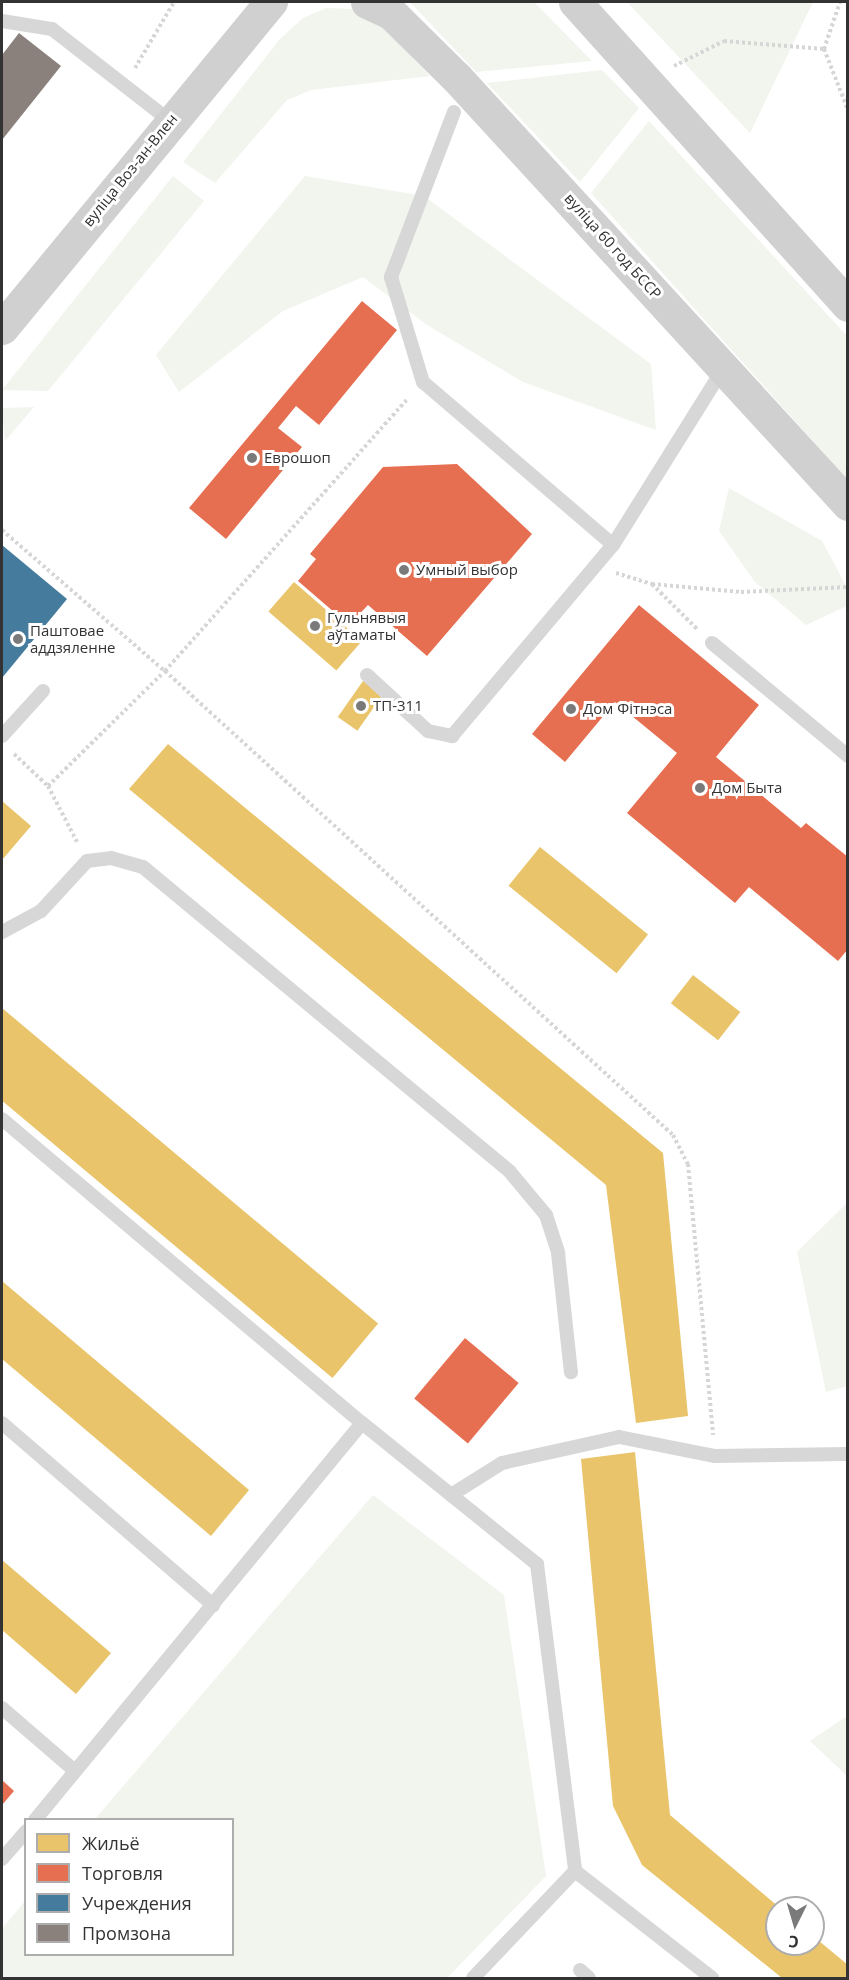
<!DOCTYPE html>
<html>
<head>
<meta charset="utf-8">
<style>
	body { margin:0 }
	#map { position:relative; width:849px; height:1980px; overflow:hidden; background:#fff; font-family:"Open Sans",sans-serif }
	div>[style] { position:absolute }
	.green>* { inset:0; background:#f1f5ed }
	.homes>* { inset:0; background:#e9c46a; transform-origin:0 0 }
	.shops>* { inset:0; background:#e76f51; transform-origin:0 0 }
	.public>* { inset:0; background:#457b9d }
	.industry>* { inset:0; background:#8a817c }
	.path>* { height:4px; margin-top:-2px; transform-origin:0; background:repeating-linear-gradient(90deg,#d6d6d6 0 3px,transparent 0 6px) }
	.service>* { height:14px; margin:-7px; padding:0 7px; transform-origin:7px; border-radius:7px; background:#d7d7d7 }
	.secondary>* { height:33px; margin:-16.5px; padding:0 16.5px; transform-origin:16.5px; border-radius:16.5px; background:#d0d0d0 }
	.dots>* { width:16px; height:16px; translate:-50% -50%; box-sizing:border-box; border:3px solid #fff; border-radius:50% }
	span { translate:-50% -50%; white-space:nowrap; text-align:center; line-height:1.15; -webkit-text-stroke:6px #fff; paint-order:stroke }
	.street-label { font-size:15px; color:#333 }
	.poi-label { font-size:15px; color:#333 }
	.left { translate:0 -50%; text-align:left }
	.frame { position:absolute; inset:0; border:3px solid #333; pointer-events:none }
	.legend { position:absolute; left:24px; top:1818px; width:210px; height:138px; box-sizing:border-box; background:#fff; border:2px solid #adadad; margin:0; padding:8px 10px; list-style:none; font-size:18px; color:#333 }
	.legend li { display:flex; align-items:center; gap:12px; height:30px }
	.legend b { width:30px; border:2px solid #adadad }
	.north { position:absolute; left:765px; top:1896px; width:60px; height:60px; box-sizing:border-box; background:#fff; border:2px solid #adadad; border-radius:50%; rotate:185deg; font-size:16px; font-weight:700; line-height:24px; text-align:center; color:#333 }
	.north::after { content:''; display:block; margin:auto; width:21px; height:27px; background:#7a7a7a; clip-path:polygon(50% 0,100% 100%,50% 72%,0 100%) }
</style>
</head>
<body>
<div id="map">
	<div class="green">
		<i style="clip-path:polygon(410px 2px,534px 2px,592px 61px,476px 72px)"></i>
		<i style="clip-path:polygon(627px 2px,813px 2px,750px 133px)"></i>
		<i style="clip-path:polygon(326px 8px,351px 9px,380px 23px,430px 76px,311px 90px,287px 100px,215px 183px,183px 162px,280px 39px,303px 18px)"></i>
		<i style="clip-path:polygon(602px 70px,639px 108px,580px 182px,487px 83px)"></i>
		<i style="clip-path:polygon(649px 121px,847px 336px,847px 479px,591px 193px)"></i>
		<i style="clip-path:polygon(173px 176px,204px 201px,48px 391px,2px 390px)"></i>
		<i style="clip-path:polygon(305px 176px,424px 196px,651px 364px,656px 430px,523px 382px,427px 325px,363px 277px,283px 311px,179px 392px,156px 355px)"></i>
		<i style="clip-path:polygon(34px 407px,5px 441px,2px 408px)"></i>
		<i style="clip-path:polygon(729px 488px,822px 541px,847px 588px,847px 606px,806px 625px,755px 582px,719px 531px)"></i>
		<i style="clip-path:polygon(847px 1203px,847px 1386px,826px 1392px,797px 1252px)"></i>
		<i style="clip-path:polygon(373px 1495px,504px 1595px,546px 1876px,447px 1978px,2px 1978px,2px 1929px,25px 1901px,26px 1954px,232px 1954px,232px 1820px,95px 1819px)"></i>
		<i style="clip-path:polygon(847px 1716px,847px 1776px,810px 1741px)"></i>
	</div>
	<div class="homes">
		<i style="left:294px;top:582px;width:90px;height:39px;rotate:41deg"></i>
		<i style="left:363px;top:681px;width:24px;height:44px;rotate:35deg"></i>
		<i style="clip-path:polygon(168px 744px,663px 1153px,688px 1416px,636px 1423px,606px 1185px,129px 789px)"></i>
		<i style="clip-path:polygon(2px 801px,31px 826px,2px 860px)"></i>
		<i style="left:540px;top:847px;width:139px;height:50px;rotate:39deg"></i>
		<i style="left:693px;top:975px;width:60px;height:36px;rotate:38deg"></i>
		<i style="left:2px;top:1008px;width:491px;height:71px;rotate:40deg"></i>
		<i style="clip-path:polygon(2px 1281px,249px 1490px,211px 1536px,2px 1359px)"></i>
		<i style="clip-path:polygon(635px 1452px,670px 1815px,780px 1908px,777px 1908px,777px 1944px,813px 1944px,813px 1936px,848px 1965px,848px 1978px,782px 1978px,642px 1865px,613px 1806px,581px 1459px)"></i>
		<i style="clip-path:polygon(2px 1560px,111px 1653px,76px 1694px,2px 1630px)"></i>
	</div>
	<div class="shops">
		<i style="clip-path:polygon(362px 301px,397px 330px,319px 425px,296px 406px,278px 428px,302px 447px,226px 539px,189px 508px)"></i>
		<i style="clip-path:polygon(457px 464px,532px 534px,427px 656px,368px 605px,349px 625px,298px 581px,316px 559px,310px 554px,383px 467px)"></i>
		<i style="clip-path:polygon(639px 605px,759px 705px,716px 757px,801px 828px,806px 823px,848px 857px,848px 949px,838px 961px,749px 887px,735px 903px,627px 813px,677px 753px,615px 702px,565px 762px,532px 734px)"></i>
		<i style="left:465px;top:1338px;width:70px;height:79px;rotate:40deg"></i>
		<i style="clip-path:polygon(2px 1780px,14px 1791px,2px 1805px)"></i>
	</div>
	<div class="public">
		<i style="clip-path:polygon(2px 545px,67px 599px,2px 678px)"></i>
	</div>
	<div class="industry">
		<i style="clip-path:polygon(19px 33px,61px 66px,2px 140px,2px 55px)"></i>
	</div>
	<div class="path">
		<i style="left:824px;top:49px;width:66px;rotate:68.5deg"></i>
		<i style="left:674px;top:66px;width:56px;rotate:-26.6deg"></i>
		<i style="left:724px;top:41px;width:100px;rotate:4.6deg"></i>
		<i style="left:824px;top:49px;width:50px;rotate:-71.2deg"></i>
		<i style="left:135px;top:68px;width:77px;rotate:-59.4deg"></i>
		<i style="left:2px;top:530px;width:216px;rotate:40.9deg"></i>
		<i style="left:165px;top:671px;width:688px;rotate:42.41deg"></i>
		<i style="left:673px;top:1135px;width:33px;rotate:63deg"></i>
		<i style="left:688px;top:1164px;width:272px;rotate:84.7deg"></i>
		<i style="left:616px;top:573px;width:38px;rotate:17deg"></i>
		<i style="left:652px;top:584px;width:89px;rotate:5.1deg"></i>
		<i style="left:741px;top:592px;width:107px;rotate:-2.7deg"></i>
		<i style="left:652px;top:584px;width:65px;rotate:45deg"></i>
		<i style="left:14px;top:754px;width:47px;rotate:43.3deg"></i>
		<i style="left:48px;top:786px;width:63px;rotate:62.6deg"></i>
		<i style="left:48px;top:786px;width:164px;rotate:-44.5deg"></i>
		<i style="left:165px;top:671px;width:365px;rotate:-48.3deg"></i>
	</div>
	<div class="service">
		<i style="left:2px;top:21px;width:51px;rotate:9.1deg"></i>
		<i style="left:52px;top:29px;width:148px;rotate:37.9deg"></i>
		<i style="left:454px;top:112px;width:177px;rotate:110.9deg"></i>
		<i style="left:391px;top:277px;width:110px;rotate:73.1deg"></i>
		<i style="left:423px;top:382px;width:250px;rotate:40.6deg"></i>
		<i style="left:712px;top:643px;width:177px;rotate:39.7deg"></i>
		<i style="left:367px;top:675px;width:83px;rotate:42.6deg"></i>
		<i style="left:428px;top:731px;width:25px;rotate:12deg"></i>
		<i style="left:452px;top:736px;width:250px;rotate:-49.9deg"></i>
		<i style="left:613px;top:545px;width:208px;rotate:-58deg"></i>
		<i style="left:2px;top:736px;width:61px;rotate:-47.7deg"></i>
		<i style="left:2px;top:932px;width:44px;rotate:-28.3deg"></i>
		<i style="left:41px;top:911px;width:68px;rotate:-47.4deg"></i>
		<i style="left:87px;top:861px;width:24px;rotate:-7deg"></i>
		<i style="left:111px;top:858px;width:33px;rotate:16deg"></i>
		<i style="left:143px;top:867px;width:477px;rotate:39.7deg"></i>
		<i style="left:510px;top:1172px;width:56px;rotate:50.1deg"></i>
		<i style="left:546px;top:1215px;width:40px;rotate:72deg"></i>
		<i style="left:558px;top:1253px;width:120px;rotate:83.8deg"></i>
		<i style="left:2px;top:1119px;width:471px;rotate:40.2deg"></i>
		<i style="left:362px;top:1423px;width:225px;rotate:38.9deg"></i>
		<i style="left:537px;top:1564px;width:309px;rotate:82.9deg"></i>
		<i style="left:575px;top:1871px;width:148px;rotate:133.6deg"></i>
		<i style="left:2px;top:1423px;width:279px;rotate:40.8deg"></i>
		<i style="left:451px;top:1495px;width:60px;rotate:-32.1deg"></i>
		<i style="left:502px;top:1463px;width:120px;rotate:-12.5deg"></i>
		<i style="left:619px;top:1437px;width:98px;rotate:11.2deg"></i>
		<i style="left:715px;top:1456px;width:133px;rotate:-0.9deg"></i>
		<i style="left:2px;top:1708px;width:96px;rotate:40.8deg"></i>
		<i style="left:35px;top:1820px;width:514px;rotate:-50.52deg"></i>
		<i style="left:2px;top:1859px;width:37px;rotate:-49deg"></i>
		<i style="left:575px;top:1871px;width:174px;rotate:38deg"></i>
		<i style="left:580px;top:1970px;width:12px;rotate:42deg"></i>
	</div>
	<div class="secondary">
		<i style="left:367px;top:2px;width:26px;rotate:25deg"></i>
		<i style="left:391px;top:13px;width:91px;rotate:44.6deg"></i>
		<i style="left:456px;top:77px;width:580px;rotate:47.45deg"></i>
		<i style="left:575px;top:2px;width:408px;rotate:48deg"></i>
		<i style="left:2px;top:328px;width:423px;rotate:-50.5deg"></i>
	</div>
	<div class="dots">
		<i style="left:252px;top:458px;background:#7a7a7a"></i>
		<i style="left:404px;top:570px;background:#7a7a7a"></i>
		<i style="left:315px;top:626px;background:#7a7a7a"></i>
		<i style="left:18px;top:639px;background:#7a7a7a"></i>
		<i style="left:361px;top:706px;background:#7a7a7a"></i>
		<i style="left:571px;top:709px;background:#7a7a7a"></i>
		<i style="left:700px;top:788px;background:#7a7a7a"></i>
	</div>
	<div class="street-label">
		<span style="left:130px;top:170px;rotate:-51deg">вуліца Воз-ан-Влен</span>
		<span style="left:613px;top:246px;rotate:48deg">вуліца 60 год БССР</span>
	</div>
	<div class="poi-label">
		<span class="left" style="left:264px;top:458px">Еврошоп</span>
		<span class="left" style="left:416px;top:570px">Умный выбор</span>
		<span class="left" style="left:327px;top:626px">Гульнявыя<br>аўтаматы</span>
		<span class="left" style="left:30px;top:639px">Паштовае<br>аддзяленне</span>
		<span class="left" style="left:373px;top:706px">ТП-311</span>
		<span class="left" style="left:583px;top:709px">Дом Фітнэса</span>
		<span class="left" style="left:712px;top:788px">Дом Быта</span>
	</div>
	<div class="frame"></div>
	<ul class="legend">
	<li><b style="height:16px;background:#e9c46a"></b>Жильё</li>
	<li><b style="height:16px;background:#e76f51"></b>Торговля</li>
	<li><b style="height:16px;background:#457b9d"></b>Учреждения</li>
	<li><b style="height:16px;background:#8a817c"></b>Промзона</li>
	</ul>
	<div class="north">С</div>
</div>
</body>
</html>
